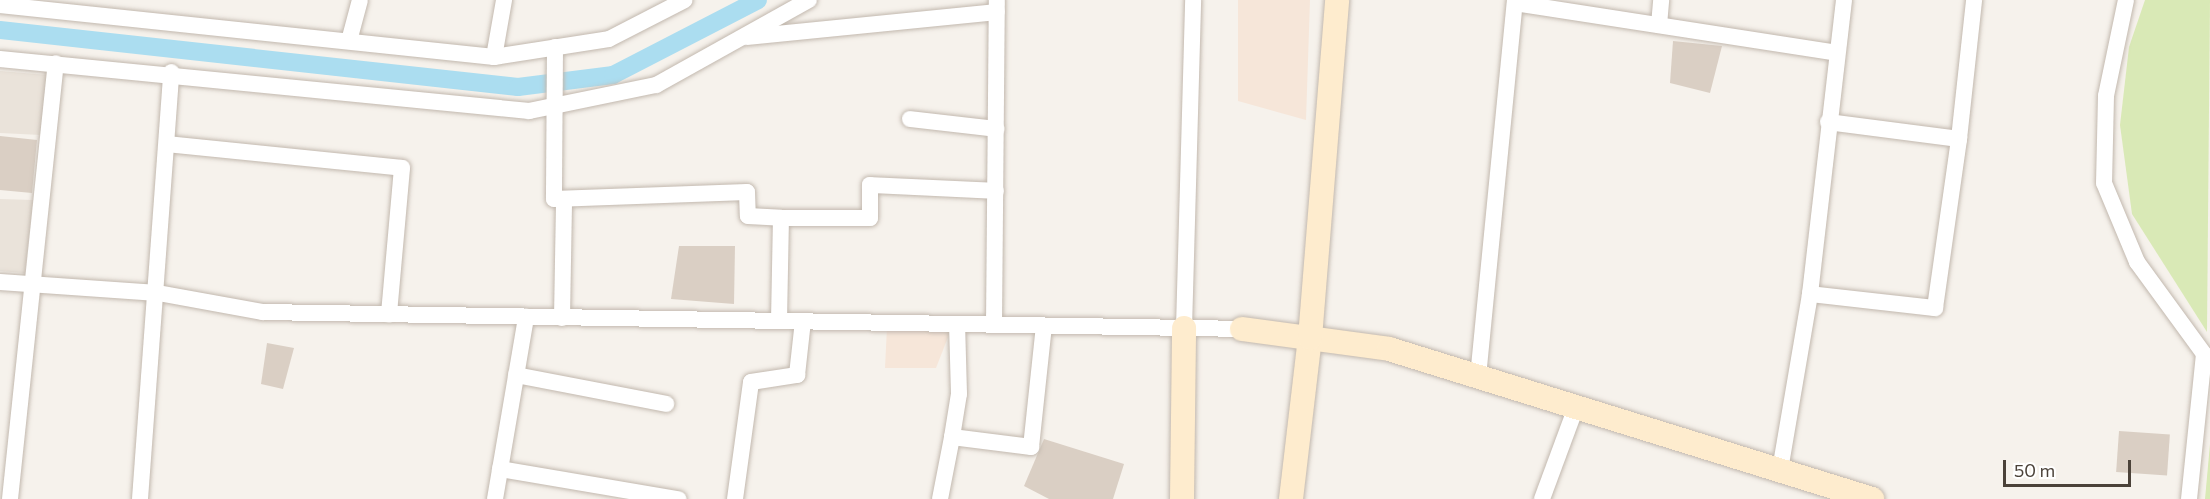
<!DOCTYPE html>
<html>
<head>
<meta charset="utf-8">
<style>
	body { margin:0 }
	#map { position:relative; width:2210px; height:499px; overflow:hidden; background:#f6f2ec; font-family:Commissioner,sans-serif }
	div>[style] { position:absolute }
	.residential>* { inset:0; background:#eae3da }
	.commercial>* { inset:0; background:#f6e6d9 }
	.green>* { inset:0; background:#d9e9b6 }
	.canal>* { height:18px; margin:-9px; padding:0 9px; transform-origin:9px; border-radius:9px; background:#abddf0 }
	.building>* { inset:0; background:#dacfc4; transform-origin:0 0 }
	.roads { filter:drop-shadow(0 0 2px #c2b8ae) drop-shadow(0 0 2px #c2b8ae) }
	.street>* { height:16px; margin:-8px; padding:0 8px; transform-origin:8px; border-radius:8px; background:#fff }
	.secondary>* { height:24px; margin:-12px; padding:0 12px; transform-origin:12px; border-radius:12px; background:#feecce }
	span { translate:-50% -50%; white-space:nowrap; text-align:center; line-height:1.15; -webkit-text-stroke:4.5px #fff; paint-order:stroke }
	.scale { position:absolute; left:2003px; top:460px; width:128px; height:27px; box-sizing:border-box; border:3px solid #4b4239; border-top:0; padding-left:8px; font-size:18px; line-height:21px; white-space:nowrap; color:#4b4239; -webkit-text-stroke:4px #fff; paint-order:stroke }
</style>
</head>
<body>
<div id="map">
	<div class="residential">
		<i style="clip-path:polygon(0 71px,48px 75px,41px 135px,0 133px)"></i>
		<i style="clip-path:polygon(0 199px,33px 200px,25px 273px,0 271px)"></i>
	</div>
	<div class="commercial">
		<i style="clip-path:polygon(1238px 0,1310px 0,1306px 120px,1238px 101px)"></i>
		<i style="clip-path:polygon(887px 327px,950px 332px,936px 368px,885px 368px)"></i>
	</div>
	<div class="green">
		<i style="clip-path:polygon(2145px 0,2210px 0,2207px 332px,2132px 214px,2120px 125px,2129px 47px)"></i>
		<i style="clip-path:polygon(2210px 444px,2210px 499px,2205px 499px)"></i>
	</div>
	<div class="canal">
		<i style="left:0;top:30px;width:521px;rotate:6.28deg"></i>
		<i style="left:518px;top:87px;width:96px;rotate:-7.2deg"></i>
		<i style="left:613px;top:75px;width:163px;rotate:-27.3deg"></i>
	</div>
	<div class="building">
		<i style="clip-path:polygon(1673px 41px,1722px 46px,1710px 93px,1670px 83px)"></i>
		<i style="clip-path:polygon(0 136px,37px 140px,32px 193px,0 190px)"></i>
		<i style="clip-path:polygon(679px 246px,735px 246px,734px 304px,671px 299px)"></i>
		<i style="clip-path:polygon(267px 343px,294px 348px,283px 389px,261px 384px)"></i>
		<i style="left:2119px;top:431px;width:51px;height:41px;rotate:4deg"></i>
		<i style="clip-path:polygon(1044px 439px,1124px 464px,1113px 499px,1049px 499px,1024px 486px)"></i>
	</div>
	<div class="roads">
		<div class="street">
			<i style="left:2126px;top:0;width:98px;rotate:101.8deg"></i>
			<i style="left:2106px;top:96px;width:87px;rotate:91.3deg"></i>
			<i style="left:2104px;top:183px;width:86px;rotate:67.3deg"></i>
			<i style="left:2137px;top:262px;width:114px;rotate:53.9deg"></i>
			<i style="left:2204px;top:354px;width:146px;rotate:95.9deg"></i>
			<i style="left:1515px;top:3px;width:326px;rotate:8.8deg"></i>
			<i style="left:0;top:5px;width:497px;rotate:6deg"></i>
			<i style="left:494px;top:57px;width:116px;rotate:-8.9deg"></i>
			<i style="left:609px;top:39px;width:85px;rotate:-27.2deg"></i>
			<i style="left:1659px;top:25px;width:25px;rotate:-85deg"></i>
			<i style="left:747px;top:37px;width:251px;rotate:-5.7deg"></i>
			<i style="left:349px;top:41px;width:42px;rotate:-75deg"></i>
			<i style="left:555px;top:47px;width:152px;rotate:90.4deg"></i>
			<i style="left:554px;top:199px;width:193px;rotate:-2.1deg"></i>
			<i style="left:747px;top:192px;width:24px;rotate:88deg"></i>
			<i style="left:748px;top:216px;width:33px;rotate:3deg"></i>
			<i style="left:494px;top:57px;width:58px;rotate:-80deg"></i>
			<i style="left:0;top:59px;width:532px;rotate:5.61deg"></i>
			<i style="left:529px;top:111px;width:130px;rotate:-11.6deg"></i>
			<i style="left:656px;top:85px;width:175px;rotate:-29.1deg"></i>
			<i style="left:910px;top:119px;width:87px;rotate:6.6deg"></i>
			<i style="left:1828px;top:122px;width:132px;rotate:7.4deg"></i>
			<i style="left:1959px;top:139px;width:140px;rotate:-83.8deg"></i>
			<i style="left:167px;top:144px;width:236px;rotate:5.8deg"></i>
			<i style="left:402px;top:168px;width:147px;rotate:95.1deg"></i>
			<i style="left:0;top:282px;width:158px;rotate:4deg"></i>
			<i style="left:158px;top:293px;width:107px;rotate:10.3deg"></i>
			<i style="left:263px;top:312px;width:979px;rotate:0.99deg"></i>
			<i style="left:1810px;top:294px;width:126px;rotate:6.4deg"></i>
			<i style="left:1935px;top:308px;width:171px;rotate:-81.9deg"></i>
			<i style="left:562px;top:318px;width:118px;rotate:-89deg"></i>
			<i style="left:779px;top:321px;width:103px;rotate:-88.9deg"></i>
			<i style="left:781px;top:218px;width:89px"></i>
			<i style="left:870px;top:218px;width:33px;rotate:-90deg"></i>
			<i style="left:870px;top:185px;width:126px;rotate:2.7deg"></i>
			<i style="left:994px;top:325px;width:325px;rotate:-89.5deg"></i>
			<i style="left:1184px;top:328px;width:328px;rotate:-88.4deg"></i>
			<i style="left:516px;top:375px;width:153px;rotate:10.9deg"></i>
			<i style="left:1478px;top:377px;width:379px;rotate:-84.4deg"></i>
			<i style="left:952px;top:437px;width:44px;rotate:-80.8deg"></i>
			<i style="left:959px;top:394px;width:70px;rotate:-91.6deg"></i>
			<i style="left:500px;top:469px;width:181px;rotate:9.6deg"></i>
			<i style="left:1780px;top:470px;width:179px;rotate:-80.3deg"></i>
			<i style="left:1810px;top:294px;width:296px;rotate:-83.4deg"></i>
			<i style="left:10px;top:499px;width:438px;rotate:-84deg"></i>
			<i style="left:140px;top:499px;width:428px;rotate:-85.8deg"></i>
			<i style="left:495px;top:499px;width:185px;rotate:-80.3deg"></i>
			<i style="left:735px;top:499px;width:118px;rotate:-82.2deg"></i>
			<i style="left:751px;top:382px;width:47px;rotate:-8.7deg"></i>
			<i style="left:797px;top:375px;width:54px;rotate:-83.7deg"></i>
			<i style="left:940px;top:499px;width:63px;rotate:-79deg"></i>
			<i style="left:952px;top:437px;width:80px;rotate:7.2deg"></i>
			<i style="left:1031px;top:447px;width:122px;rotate:-83.9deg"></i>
			<i style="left:1542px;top:499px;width:98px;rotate:-69.7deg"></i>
		</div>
		<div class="secondary">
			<i style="left:1242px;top:329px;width:148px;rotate:7.7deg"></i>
			<i style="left:1389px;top:349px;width:506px;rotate:17.25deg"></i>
			<i style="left:1182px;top:499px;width:171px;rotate:-89.3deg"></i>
			<i style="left:1291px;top:499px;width:162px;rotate:-83.3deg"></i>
			<i style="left:1310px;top:338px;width:339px;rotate:-85.4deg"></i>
		</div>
	</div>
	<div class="scale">50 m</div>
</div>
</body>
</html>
